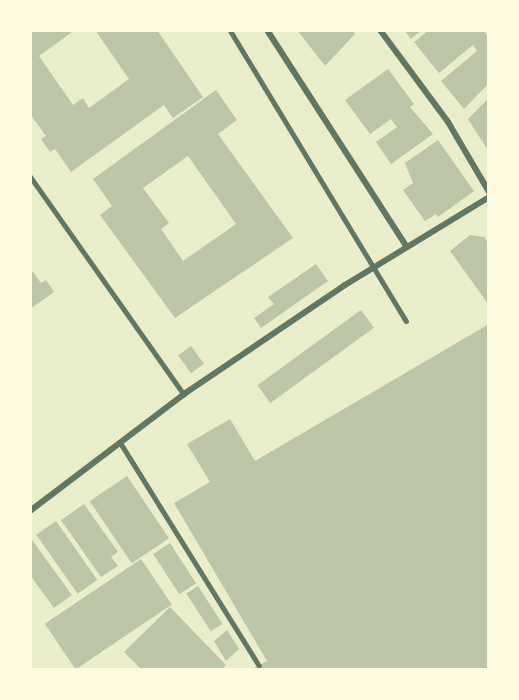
<!DOCTYPE html>
<html>
<head>
<meta charset="utf-8">
<style>
	body { margin:0 }
	#map { position:relative; width:519px; height:700px; overflow:hidden; background:#e9edc9; font-family:Poppins,sans-serif }
	div>[style] { position:absolute }
	.building>* { inset:0; background:#bcc5a7; transform-origin:0 0 }
	.service>* { height:4.5px; margin:-2.25px; padding:0 2.25px; transform-origin:2.25px; border-radius:2.25px; background:#617663 }
	.minor>* { height:6px; margin:-3px; padding:0 3px; transform-origin:3px; border-radius:3px; background:#617663 }
	span { translate:-50% -50%; white-space:nowrap; text-align:center; line-height:1.15; -webkit-text-stroke:6px #fefae0; paint-order:stroke }
	.frame { position:absolute; inset:0; border:32px solid #fefae0; pointer-events:none }
</style>
</head>
<body>
<div id="map">
	<div class="building">
		<i style="clip-path:polygon(30px 30px,75px 30px,39px 56px,73px 105px,83px 98px,89px 108px,129px 79px,95px 30px,157px 30px,203px 97px,173px 118px,164px 105px,71px 172px,55px 149px,50px 152px,41px 139px,46px 136px,30px 114px)"></i>
		<i style="clip-path:polygon(297px 30px,352px 30px,355px 34px,325px 66px)"></i>
		<i style="clip-path:polygon(404px 30px,422px 30px,411px 39px)"></i>
		<i style="clip-path:polygon(429px 30px,483px 30px,489px 38px,489px 83px,464px 109px,441px 81px,477px 51px,473px 45px,439px 73px,414px 42px)"></i>
		<i style="clip-path:polygon(388px 69px,414px 104px,410px 107px,433px 134px,391px 164px,376px 142px,397px 127px,391px 119px,370px 134px,345px 100px)"></i>
		<i style="clip-path:polygon(evenodd,216px 90px,237px 120px,218px 134px,293px 238px,175px 318px,100px 215px,112px 206px,93px 179px,216px 90px,188px 156px,236px 224px,183px 261px,161px 229px,169px 223px,143px 188px,188px 156px)"></i>
		<i style="clip-path:polygon(489px 98px,489px 152px,468px 119px)"></i>
		<i style="clip-path:polygon(438px 140px,474px 191px,438px 217px,436px 214px,425px 221px,403px 190px,413px 183px,405px 163px)"></i>
		<i style="clip-path:polygon(470px 235px,484px 237px,489px 244px,489px 305px,450px 251px)"></i>
		<i style="clip-path:polygon(316px 264px,328px 281px,261px 328px,254px 318px,274px 304px,268px 297px)"></i>
		<i style="clip-path:polygon(30px 268px,41px 283px,46px 280px,54px 292px,30px 309px)"></i>
		<i style="left:361px;top:310px;width:22px;height:128px;rotate:54deg"></i>
		<i style="clip-path:polygon(489px 324px,489px 670px,250px 670px,267px 661px,174px 503px,210px 482px,187px 444px,230px 419px,255px 461px)"></i>
		<i style="left:191px;top:346px;width:22px;height:16px;rotate:54deg"></i>
		<i style="left:127px;top:476px;width:75px;height:45px;rotate:56deg"></i>
		<i style="clip-path:polygon(84px 504px,118px 552px,111px 557px,118px 566px,101px 577px,61px 520px)"></i>
		<i style="left:56px;top:521px;width:72px;height:24px;rotate:55deg"></i>
		<i style="clip-path:polygon(32px 540px,72px 595px,54px 608px,30px 575px)"></i>
		<i style="left:170px;top:543px;width:48px;height:20px;rotate:57deg"></i>
		<i style="left:141px;top:559px;width:55px;height:116px;rotate:56deg"></i>
		<i style="left:198px;top:586px;width:45px;height:14px;rotate:57deg"></i>
		<i style="clip-path:polygon(170px 607px,226px 665px,221px 670px,142px 670px,124px 652px)"></i>
		<i style="clip-path:polygon(227px 630px,239px 649px,226px 661px,214px 641px)"></i>
	</div>
	<div class="service">
		<i style="left:230px;top:30px;width:340px;rotate:58.8deg"></i>
		<i style="left:30px;top:176px;width:267px;rotate:54.8deg"></i>
		<i style="left:120px;top:442px;width:263px;rotate:58.1deg"></i>
	</div>
	<div class="minor">
		<i style="left:267px;top:30px;width:258px;rotate:57.2deg"></i>
		<i style="left:380px;top:30px;width:114px;rotate:53.5deg"></i>
		<i style="left:448px;top:122px;width:81px;rotate:59.6deg"></i>
		<i style="left:30px;top:511px;width:193px;rotate:-37.2deg"></i>
		<i style="left:184px;top:394px;width:194px;rotate:-34.1deg"></i>
		<i style="left:345px;top:285px;width:169px;rotate:-31.4deg"></i>
	</div>
	<div class="frame"></div>
</div>
</body>
</html>
